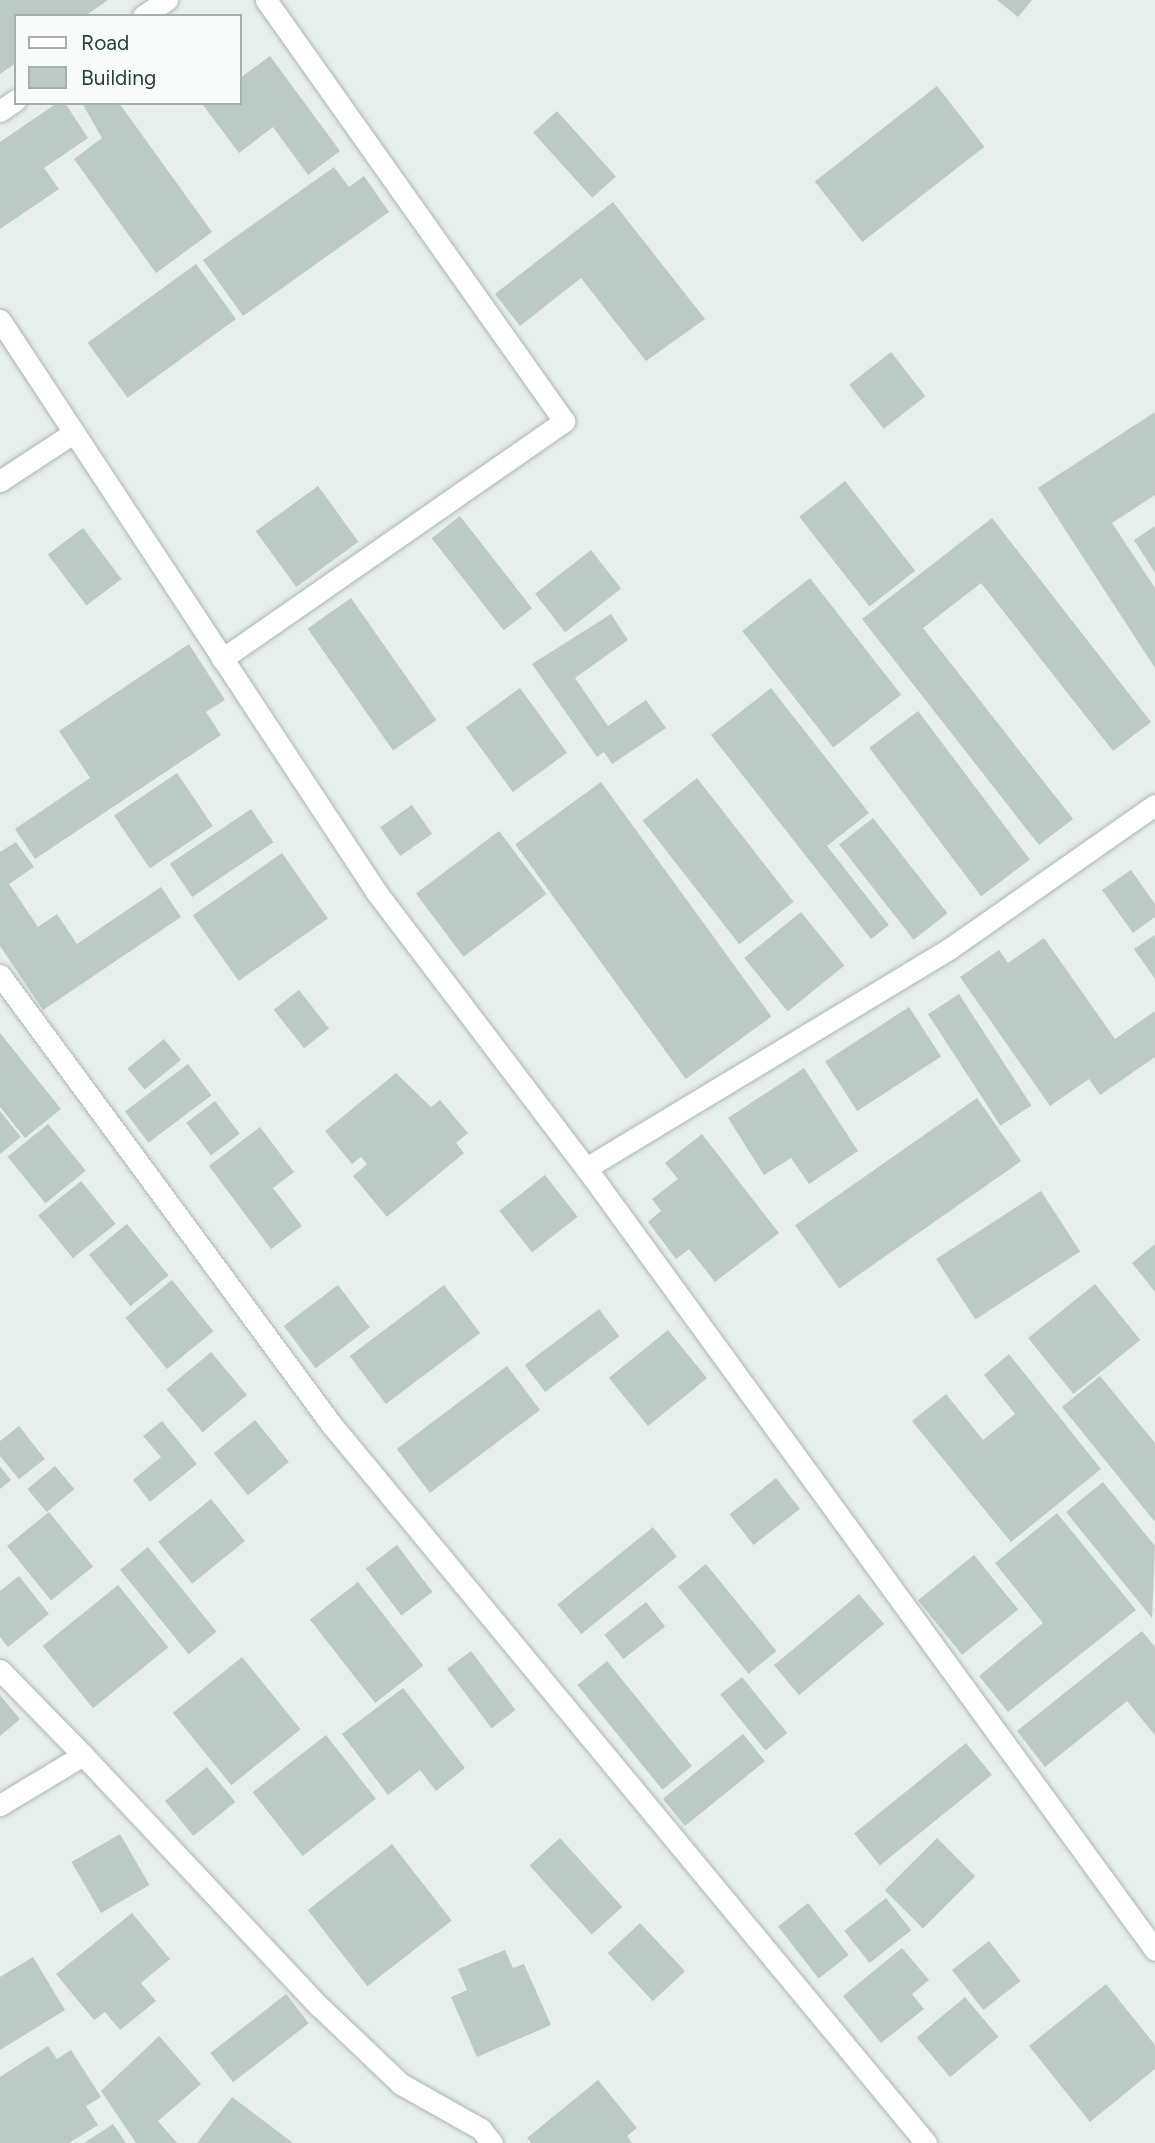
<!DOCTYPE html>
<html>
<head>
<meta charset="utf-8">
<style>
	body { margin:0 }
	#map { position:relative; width:1155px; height:2143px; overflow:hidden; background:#e6efeb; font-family:Figtree,sans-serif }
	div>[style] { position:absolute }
	.building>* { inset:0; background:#bbcac4; transform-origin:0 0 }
	.roads { filter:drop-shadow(0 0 2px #a8b8b2) drop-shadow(0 0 2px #a8b8b2) }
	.street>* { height:21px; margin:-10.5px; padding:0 10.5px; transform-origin:10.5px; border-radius:10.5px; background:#fff }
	span { translate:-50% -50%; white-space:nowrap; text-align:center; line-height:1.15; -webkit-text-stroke:5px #f7fbf9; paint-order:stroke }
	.legend { position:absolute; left:14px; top:14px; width:228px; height:91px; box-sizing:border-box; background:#f7fbf9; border:2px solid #a3b1ad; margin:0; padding:9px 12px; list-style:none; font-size:21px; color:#24423a }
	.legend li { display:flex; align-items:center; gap:14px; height:35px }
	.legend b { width:35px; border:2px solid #a3b1ad }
</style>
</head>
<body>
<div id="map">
	<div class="building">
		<i style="clip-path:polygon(0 0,108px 0,85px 16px,16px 16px,16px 63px,0 74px)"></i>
		<i style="clip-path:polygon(997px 0,1032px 0,1018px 17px)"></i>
		<i style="clip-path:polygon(270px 56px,340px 151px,308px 175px,273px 127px,239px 153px,203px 105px,240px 103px,240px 78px)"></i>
		<i style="left:937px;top:86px;width:77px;height:155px;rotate:52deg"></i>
		<i style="clip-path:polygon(57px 103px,65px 103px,88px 138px,44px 168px,59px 189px,0 229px,0 142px)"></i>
		<i style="clip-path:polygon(82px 103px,119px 103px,212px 232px,156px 273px,74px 159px,102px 138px)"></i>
		<i style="left:557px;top:111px;width:88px;height:32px;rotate:48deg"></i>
		<i style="clip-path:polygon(334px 167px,349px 187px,364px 176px,389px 212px,243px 316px,203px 260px)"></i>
		<i style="clip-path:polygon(613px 202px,705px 319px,646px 361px,581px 278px,520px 326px,495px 294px)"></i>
		<i style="left:196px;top:264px;width:68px;height:134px;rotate:54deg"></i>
		<i style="left:891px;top:352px;width:56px;height:53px;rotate:52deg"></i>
		<i style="clip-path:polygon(1155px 412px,1155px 495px,1112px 523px,1155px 588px,1155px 668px,1038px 488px)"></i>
		<i style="left:845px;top:481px;width:114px;height:58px;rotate:52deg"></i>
		<i style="left:318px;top:486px;width:69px;height:77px;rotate:54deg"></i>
		<i style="left:460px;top:516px;width:117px;height:36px;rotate:52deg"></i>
		<i style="clip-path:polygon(992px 518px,1151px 722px,1113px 751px,981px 583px,923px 628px,1073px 819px,1039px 845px,862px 619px)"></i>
		<i style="clip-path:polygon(1155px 526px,1155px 573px,1134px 540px)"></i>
		<i style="left:83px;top:528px;width:64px;height:44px;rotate:53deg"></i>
		<i style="left:591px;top:550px;width:49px;height:71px;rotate:52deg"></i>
		<i style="left:810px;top:578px;width:148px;height:86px;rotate:52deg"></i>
		<i style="left:351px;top:598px;width:149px;height:53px;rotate:55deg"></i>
		<i style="clip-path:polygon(611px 614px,628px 640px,575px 678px,608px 726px,646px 700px,666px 728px,612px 764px,604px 752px,597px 757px,532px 664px)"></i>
		<i style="clip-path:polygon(189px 644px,225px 700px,206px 712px,221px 735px,35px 859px,15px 829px,90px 778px,59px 731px)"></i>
		<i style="left:520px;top:688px;width:80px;height:67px;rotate:54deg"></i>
		<i style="clip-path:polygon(771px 688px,869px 813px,827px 846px,889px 925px,871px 939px,711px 735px)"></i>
		<i style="left:918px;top:711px;width:186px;height:61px;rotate:53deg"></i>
		<i style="left:177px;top:773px;width:64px;height:76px;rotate:56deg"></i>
		<i style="left:697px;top:778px;width:157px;height:69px;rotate:52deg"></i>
		<i style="left:601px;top:782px;width:290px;height:106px;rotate:54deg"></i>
		<i style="left:412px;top:805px;width:35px;height:39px;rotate:55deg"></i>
		<i style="left:251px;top:809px;width:40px;height:98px;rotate:56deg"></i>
		<i style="left:873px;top:818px;width:121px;height:43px;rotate:52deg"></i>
		<i style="left:499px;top:831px;width:79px;height:104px;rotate:53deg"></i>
		<i style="clip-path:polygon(16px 842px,34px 867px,9px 884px,38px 927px,57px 914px,77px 944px,161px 887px,181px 917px,43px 1010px,0 946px,0 852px)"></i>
		<i style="left:282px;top:853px;width:80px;height:109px;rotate:55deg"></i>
		<i style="clip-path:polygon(1131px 870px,1155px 904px,1155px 917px,1133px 933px,1102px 890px)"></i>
		<i style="left:801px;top:912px;width:69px;height:73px;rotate:51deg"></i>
		<i style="clip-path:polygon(1155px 935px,1155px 979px,1134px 949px)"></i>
		<i style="clip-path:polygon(1044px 938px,1115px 1039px,1155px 1011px,1155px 1057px,1100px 1095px,1089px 1079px,1050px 1106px,960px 977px,999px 950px,1008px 963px)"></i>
		<i style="left:299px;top:990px;width:49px;height:32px;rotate:52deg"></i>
		<i style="left:959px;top:994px;width:133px;height:37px;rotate:57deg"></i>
		<i style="left:909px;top:1007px;width:59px;height:100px;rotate:57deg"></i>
		<i style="clip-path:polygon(0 1033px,61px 1109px,25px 1138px,0 1107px)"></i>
		<i style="left:164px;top:1039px;width:27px;height:47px;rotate:51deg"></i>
		<i style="left:188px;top:1064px;width:39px;height:79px;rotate:53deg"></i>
		<i style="clip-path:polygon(804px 1068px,858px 1151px,809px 1184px,791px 1158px,764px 1175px,728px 1118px)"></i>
		<i style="clip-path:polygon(396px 1073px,431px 1107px,440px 1100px,468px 1133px,456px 1143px,464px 1153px,387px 1217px,353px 1176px,367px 1164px,361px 1157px,352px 1164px,325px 1131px)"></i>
		<i style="left:977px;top:1098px;width:77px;height:222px;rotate:55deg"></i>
		<i style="left:215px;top:1101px;width:41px;height:36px;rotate:53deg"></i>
		<i style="clip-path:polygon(0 1111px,21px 1137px,0 1154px)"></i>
		<i style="left:48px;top:1124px;width:60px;height:52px;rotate:51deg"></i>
		<i style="clip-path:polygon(260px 1127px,294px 1172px,273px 1188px,302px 1226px,271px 1249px,209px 1166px)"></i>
		<i style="clip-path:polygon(702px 1134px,779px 1233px,715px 1282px,689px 1249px,676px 1259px,648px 1222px,661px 1211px,652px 1199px,678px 1179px,665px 1163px)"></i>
		<i style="left:545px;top:1175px;width:53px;height:58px;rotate:52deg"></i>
		<i style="left:81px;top:1181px;width:55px;height:55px;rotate:51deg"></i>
		<i style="left:1041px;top:1191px;width:72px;height:125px;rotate:57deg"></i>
		<i style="left:127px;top:1224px;width:66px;height:49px;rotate:51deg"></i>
		<i style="clip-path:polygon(1155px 1244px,1155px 1292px,1132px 1263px)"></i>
		<i style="left:172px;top:1280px;width:66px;height:60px;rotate:51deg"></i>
		<i style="left:1095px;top:1284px;width:72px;height:86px;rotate:51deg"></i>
		<i style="left:338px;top:1285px;width:53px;height:68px;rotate:53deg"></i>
		<i style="left:444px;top:1285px;width:60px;height:118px;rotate:53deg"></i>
		<i style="left:599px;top:1309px;width:34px;height:93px;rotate:53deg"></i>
		<i style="left:668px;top:1330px;width:62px;height:76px;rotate:51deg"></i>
		<i style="left:211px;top:1352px;width:56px;height:58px;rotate:50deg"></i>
		<i style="clip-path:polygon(1009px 1354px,1101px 1469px,1011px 1542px,912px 1421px,946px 1394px,983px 1440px,1015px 1414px,984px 1375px)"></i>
		<i style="left:507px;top:1366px;width:55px;height:138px;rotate:53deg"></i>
		<i style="clip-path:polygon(1100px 1376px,1155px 1443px,1155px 1522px,1062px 1407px)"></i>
		<i style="left:255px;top:1420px;width:54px;height:53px;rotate:51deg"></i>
		<i style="clip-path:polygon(162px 1421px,197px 1464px,150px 1502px,133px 1480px,161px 1457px,143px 1436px)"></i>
		<i style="clip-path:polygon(19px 1426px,45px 1459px,19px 1479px,0 1456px,0 1441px)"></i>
		<i style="clip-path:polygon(0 1466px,11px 1480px,0 1489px)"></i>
		<i style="left:55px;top:1466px;width:30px;height:36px;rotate:50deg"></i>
		<i style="left:776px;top:1478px;width:39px;height:59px;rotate:52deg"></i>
		<i style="clip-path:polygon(1103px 1482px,1155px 1546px,1152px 1618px,1066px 1512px)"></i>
		<i style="left:211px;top:1499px;width:54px;height:68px;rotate:51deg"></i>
		<i style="left:49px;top:1512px;width:70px;height:54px;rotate:51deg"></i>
		<i style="clip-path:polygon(1057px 1513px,1136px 1610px,1008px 1712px,979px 1676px,1043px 1623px,995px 1563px)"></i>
		<i style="left:653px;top:1527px;width:38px;height:123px;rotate:51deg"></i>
		<i style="left:397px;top:1545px;width:59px;height:39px;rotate:53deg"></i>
		<i style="left:148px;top:1547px;width:109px;height:36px;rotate:51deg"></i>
		<i style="left:974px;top:1555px;width:70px;height:72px;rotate:51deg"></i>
		<i style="left:706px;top:1564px;width:112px;height:36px;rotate:51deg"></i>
		<i style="clip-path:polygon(19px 1576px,49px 1614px,8px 1647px,0 1637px,0 1591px)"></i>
		<i style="left:358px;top:1582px;width:106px;height:61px;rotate:52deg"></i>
		<i style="left:118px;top:1585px;width:80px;height:97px;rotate:51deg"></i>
		<i style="left:859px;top:1594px;width:39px;height:111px;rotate:50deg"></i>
		<i style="left:646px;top:1602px;width:31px;height:53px;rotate:52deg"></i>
		<i style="clip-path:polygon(1142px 1631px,1155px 1647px,1155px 1735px,1127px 1701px,1045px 1767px,1017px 1731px)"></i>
		<i style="left:471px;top:1651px;width:74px;height:30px;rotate:53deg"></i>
		<i style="left:242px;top:1657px;width:93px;height:89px;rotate:51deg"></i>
		<i style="left:607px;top:1661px;width:135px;height:38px;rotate:51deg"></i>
		<i style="left:742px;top:1677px;width:72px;height:28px;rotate:51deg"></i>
		<i style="clip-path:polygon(403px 1688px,465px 1768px,436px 1791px,420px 1770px,388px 1795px,342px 1734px)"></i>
		<i style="clip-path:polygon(0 1695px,20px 1719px,0 1736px)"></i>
		<i style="left:743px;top:1734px;width:35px;height:103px;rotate:51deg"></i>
		<i style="left:326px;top:1735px;width:81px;height:93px;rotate:52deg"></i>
		<i style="left:966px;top:1743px;width:41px;height:144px;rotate:51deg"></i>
		<i style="left:207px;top:1767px;width:45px;height:54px;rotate:51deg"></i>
		<i style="left:120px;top:1834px;width:59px;height:56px;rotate:60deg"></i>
		<i style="left:560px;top:1838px;width:93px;height:41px;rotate:48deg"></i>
		<i style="left:937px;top:1838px;width:54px;height:74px;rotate:45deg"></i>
		<i style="left:392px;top:1844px;width:97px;height:107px;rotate:52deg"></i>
		<i style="left:886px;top:1898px;width:41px;height:53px;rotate:52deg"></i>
		<i style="left:808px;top:1903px;width:66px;height:38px;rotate:52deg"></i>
		<i style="clip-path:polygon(132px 1913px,170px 1959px,141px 1983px,156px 2001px,120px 2030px,105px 2012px,94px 2020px,56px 1974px)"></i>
		<i style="left:640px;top:1923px;width:66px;height:44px;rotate:47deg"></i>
		<i style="left:989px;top:1941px;width:51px;height:47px;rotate:52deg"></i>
		<i style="clip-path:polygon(902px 1948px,929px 1980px,912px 1994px,924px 2009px,881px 2043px,843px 1996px)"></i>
		<i style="clip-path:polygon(505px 1950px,513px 1968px,524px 1964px,551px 2025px,477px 2057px,451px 1997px,467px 1990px,458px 1969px)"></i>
		<i style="clip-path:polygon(33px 1957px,65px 2010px,0 2050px,0 1977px)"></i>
		<i style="clip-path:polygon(1106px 1984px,1155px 2045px,1155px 2069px,1090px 2122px,1029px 2046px)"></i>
		<i style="left:286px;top:1994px;width:37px;height:96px;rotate:52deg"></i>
		<i style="left:965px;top:1997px;width:52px;height:63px;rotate:50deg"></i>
		<i style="clip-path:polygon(159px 2036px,201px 2084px,158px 2121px,177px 2143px,136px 2143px,101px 2091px)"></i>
		<i style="clip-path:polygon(48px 2046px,57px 2059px,71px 2050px,101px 2097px,86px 2106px,98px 2125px,69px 2143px,0 2143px,0 2077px)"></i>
		<i style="clip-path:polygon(598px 2080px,637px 2128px,627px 2136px,632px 2143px,531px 2143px,527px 2138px)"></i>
		<i style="clip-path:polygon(232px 2097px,293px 2143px,197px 2143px)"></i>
		<i style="clip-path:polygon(113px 2124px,126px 2143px,84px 2143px)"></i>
	</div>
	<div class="roads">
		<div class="street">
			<i style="left:143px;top:16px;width:29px;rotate:-34deg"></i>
			<i style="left:0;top:111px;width:19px;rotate:-35deg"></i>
			<i style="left:0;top:320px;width:686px;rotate:56.66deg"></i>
			<i style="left:377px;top:893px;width:345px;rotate:52.8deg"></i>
			<i style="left:586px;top:1168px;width:424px;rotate:-31.1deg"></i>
			<i style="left:949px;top:949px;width:251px;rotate:-35deg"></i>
			<i style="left:0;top:481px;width:87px;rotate:-33.3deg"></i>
			<i style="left:222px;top:659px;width:417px;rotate:-34.8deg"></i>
			<i style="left:564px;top:421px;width:516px;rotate:-125.29deg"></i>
			<i style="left:0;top:975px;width:558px;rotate:53.6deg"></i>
			<i style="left:331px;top:1424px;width:933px;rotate:50.39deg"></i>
			<i style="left:586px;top:1168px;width:967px;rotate:53.96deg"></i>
			<i style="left:0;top:1670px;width:119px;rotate:45.7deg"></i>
			<i style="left:83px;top:1755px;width:97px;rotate:148.9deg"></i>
			<i style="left:83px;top:1755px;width:345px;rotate:46.8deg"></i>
			<i style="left:319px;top:2006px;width:113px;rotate:43.6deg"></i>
			<i style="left:401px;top:2084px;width:92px;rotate:29.4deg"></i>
			<i style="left:481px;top:2129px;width:18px;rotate:52deg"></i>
		</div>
	</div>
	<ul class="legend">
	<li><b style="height:9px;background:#fff"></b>Road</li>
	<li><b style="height:19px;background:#bbcac4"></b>Building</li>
	</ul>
</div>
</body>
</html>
